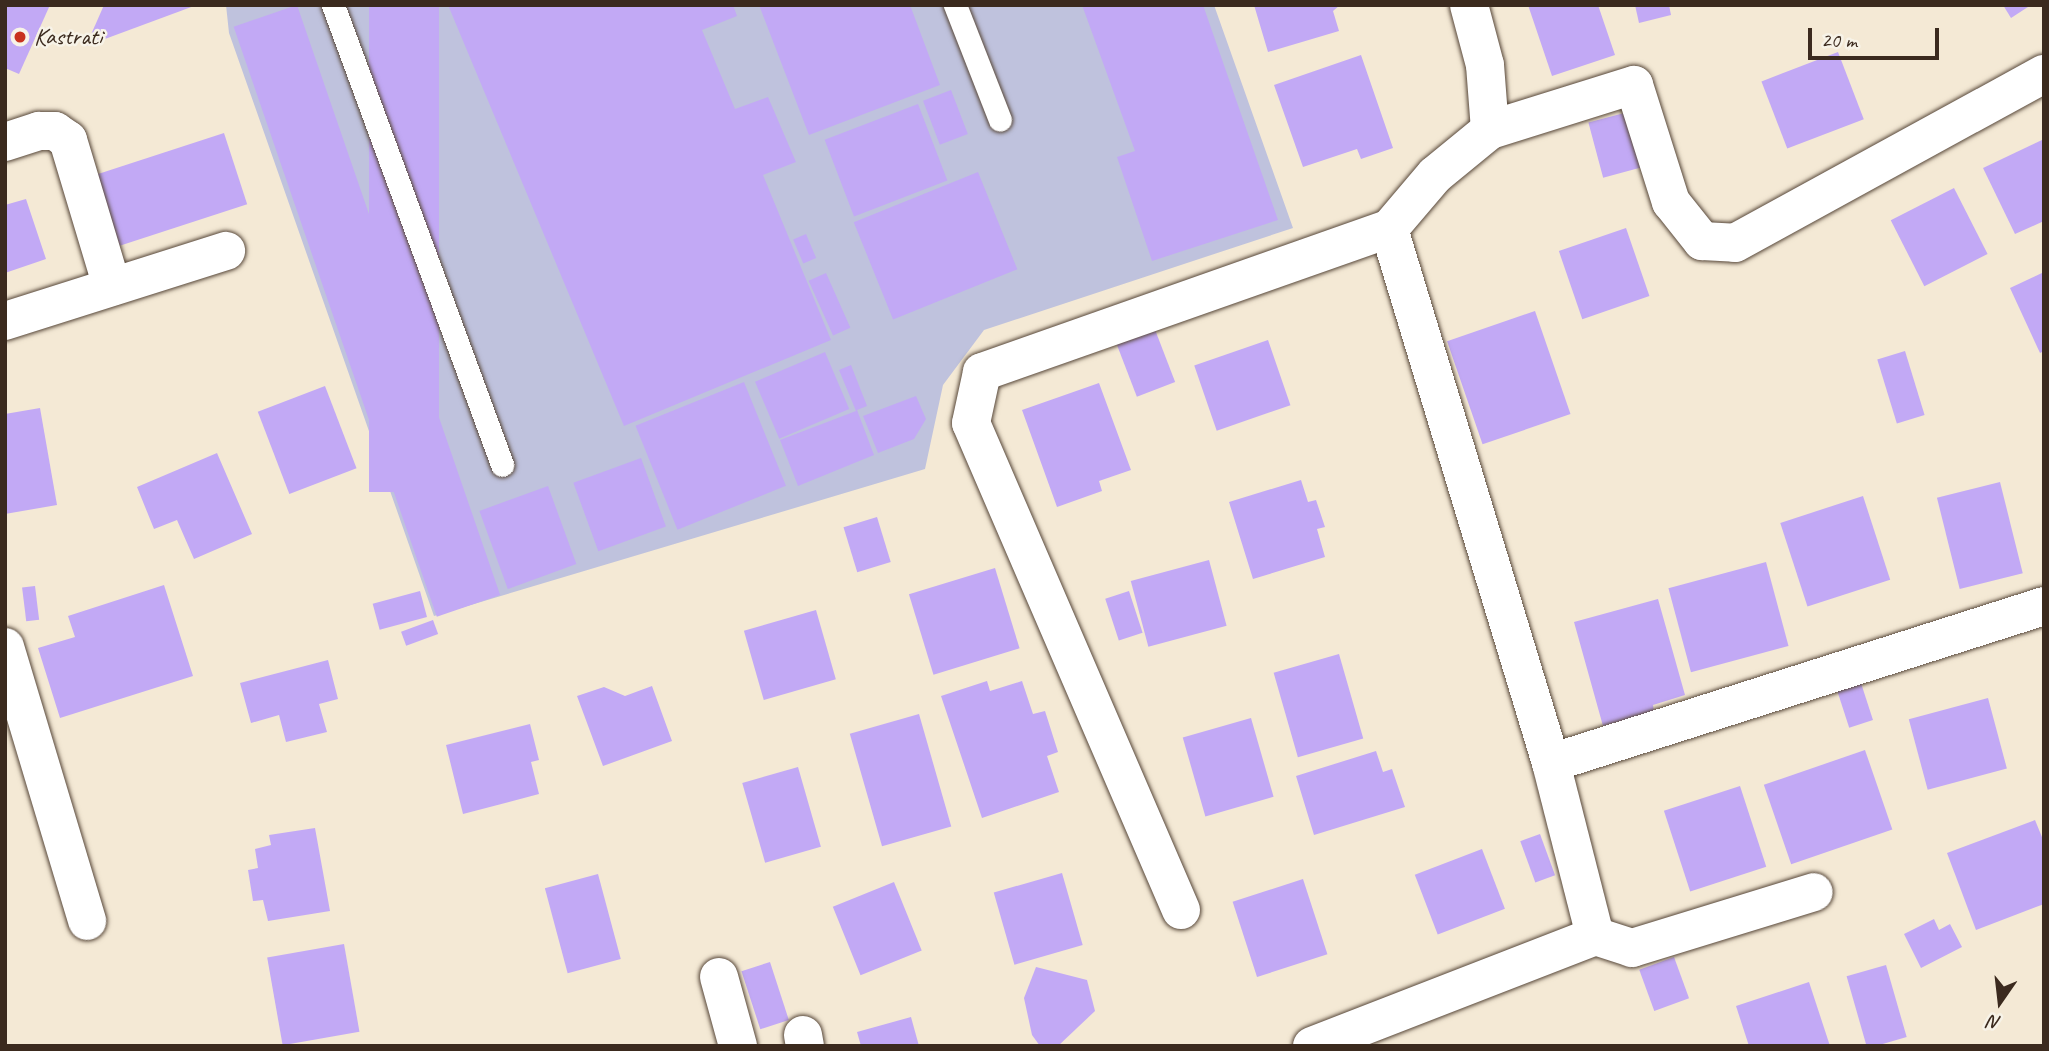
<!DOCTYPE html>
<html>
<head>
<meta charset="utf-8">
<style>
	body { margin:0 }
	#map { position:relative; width:2049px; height:1051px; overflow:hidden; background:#f4e9d5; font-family:Caveat,sans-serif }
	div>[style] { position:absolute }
	.industrial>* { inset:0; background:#bfc2dd }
	.building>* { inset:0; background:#c2a9f5; transform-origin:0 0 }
	.roads { filter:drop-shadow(0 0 2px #574739) drop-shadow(0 0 2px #574739) }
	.lane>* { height:23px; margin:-11.5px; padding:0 11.5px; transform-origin:11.5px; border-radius:11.5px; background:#fff }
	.street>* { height:38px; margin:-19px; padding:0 19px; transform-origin:19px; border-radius:19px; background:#fff }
	.dots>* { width:19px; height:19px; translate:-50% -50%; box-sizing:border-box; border:4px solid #f7f3e8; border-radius:50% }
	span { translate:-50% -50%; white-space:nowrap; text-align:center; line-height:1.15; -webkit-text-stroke:5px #f7f3e8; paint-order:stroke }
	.poi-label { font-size:24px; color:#3b2a1e }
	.left { translate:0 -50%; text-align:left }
	.frame { position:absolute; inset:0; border:7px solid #3b2a1e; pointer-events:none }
	.north { position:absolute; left:1965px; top:967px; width:70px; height:70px; -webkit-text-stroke:5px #f7f3e8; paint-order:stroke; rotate:194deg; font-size:19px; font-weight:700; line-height:28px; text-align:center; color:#3b2a1e }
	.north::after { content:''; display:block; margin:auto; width:24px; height:32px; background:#3b2a1e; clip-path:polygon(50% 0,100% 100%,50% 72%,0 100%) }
	.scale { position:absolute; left:1808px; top:28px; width:131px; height:32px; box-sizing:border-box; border:4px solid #3b2a1e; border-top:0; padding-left:9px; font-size:21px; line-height:24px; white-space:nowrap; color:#3b2a1e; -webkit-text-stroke:5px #f7f3e8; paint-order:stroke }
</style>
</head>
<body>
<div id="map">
	<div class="industrial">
		<i style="clip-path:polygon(226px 5px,1214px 5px,1293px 228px,984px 330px,943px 385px,925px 469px,434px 616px,229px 33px)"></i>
	</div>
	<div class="building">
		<i style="clip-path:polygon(5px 5px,50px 5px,19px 74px,5px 68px)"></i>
		<i style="clip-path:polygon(104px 5px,194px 5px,194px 6px,86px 46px)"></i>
		<i style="left:297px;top:5px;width:624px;height:67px;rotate:71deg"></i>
		<i style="left:369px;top:5px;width:70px;height:487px"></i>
		<i style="clip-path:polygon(448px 5px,733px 5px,737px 16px,702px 30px,735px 109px,768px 97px,796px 162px,763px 175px,831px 340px,624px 426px)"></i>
		<i style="clip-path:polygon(759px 5px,910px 5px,940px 85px,809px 135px)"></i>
		<i style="clip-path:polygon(1082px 5px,1203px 5px,1278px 220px,1152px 261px,1117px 157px,1135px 151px)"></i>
		<i style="clip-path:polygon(1254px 5px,1340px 5px,1333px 11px,1339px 31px,1268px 52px)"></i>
		<i style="clip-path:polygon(1528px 5px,1598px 5px,1615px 55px,1552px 76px)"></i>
		<i style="clip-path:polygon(1635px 5px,1669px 5px,1671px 15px,1639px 23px)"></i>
		<i style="clip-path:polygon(2003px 5px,2031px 5px,2011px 18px)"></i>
		<i style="left:1838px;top:52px;width:72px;height:82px;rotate:69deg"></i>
		<i style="clip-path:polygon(1361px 55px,1393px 148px,1361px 159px,1357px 149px,1303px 167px,1274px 85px)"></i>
		<i style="left:951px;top:90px;width:47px;height:30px;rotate:69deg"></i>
		<i style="left:918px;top:104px;width:82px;height:100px;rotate:69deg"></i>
		<i style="left:1628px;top:112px;width:57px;height:41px;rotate:75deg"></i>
		<i style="left:224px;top:133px;width:75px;height:134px;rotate:72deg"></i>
		<i style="clip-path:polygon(2044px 139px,2044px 221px,2015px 234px,1983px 168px)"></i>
		<i style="left:978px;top:172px;width:105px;height:134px;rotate:68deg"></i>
		<i style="left:1954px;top:188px;width:74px;height:71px;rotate:63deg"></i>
		<i style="clip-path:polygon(26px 199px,46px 259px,5px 273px,5px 205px)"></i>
		<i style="left:1626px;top:228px;width:72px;height:71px;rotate:71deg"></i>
		<i style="left:806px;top:234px;width:26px;height:14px;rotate:67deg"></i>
		<i style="clip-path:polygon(2044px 272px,2044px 351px,2040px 353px,2010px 288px)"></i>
		<i style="left:826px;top:273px;width:60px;height:19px;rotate:66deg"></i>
		<i style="left:1535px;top:311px;width:109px;height:93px;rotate:71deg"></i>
		<i style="left:1154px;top:327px;width:59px;height:41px;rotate:69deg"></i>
		<i style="left:1268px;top:340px;width:69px;height:78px;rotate:71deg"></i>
		<i style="left:1905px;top:351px;width:67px;height:29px;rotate:73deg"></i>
		<i style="left:825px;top:352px;width:62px;height:76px;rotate:67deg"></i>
		<i style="clip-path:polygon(851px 365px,867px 406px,857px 410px,874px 455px,798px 486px,780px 440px,856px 411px,839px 370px)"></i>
		<i style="left:744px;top:382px;width:112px;height:117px;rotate:68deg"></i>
		<i style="clip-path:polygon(1099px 383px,1131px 470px,1099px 481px,1102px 491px,1057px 507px,1022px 410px)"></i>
		<i style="left:325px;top:386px;width:88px;height:72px;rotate:69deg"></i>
		<i style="clip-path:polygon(916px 396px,926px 419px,914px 439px,878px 453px,863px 416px)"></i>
		<i style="clip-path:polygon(40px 408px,57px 505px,5px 514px,5px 414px)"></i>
		<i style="clip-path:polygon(217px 453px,252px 534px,194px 559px,177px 520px,154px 529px,137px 487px)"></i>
		<i style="left:641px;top:458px;width:73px;height:72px;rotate:70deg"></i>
		<i style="clip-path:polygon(1301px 480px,1308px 502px,1316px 500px,1325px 527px,1317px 529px,1325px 557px,1253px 579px,1229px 502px)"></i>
		<i style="left:2000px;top:482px;width:94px;height:65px;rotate:76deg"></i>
		<i style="left:548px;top:486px;width:83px;height:73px;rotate:70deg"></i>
		<i style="left:1863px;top:496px;width:88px;height:87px;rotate:72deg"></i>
		<i style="left:877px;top:517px;width:47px;height:35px;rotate:73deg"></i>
		<i style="left:1209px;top:560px;width:68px;height:81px;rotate:75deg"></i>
		<i style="left:1766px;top:562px;width:87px;height:101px;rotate:75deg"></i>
		<i style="left:995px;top:568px;width:84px;height:90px;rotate:73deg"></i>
		<i style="clip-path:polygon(164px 585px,193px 676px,60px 718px,38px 648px,75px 637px,68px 616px)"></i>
		<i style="left:35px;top:586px;width:34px;height:13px;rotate:83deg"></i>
		<i style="left:420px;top:591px;width:27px;height:49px;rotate:75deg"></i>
		<i style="left:1129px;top:591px;width:44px;height:25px;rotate:72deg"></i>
		<i style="clip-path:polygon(1658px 599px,1685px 695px,1653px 705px,1654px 712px,1603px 726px,1574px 622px)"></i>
		<i style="left:816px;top:610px;width:72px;height:75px;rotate:74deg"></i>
		<i style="left:433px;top:620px;width:15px;height:34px;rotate:70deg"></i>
		<i style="left:1339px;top:654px;width:88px;height:68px;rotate:74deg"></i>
		<i style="clip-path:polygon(328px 660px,338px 699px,319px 704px,327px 732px,286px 742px,279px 715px,251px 723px,240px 683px)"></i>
		<i style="left:1860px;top:680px;width:42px;height:25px;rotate:72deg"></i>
		<i style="clip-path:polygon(987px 681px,990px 691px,1022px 681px,1033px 714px,1045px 711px,1058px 752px,1047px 756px,1059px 792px,982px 818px,941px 696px)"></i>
		<i style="clip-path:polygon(652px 686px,672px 741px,603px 766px,577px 696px,604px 687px,625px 696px)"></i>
		<i style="left:1988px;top:698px;width:73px;height:82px;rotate:75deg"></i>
		<i style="left:919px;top:714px;width:117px;height:72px;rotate:74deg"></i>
		<i style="left:1251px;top:718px;width:82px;height:71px;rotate:74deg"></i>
		<i style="clip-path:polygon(530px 724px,539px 760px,531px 762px,539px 794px,463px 814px,446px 745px)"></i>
		<i style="left:1865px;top:750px;width:84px;height:107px;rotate:71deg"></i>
		<i style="clip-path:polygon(1376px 751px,1383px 772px,1392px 769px,1405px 807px,1314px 835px,1296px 776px)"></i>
		<i style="left:798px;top:767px;width:83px;height:58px;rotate:74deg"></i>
		<i style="left:1740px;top:786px;width:85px;height:80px;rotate:72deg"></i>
		<i style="clip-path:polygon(2035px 820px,2044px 842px,2044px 904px,1976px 930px,1947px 853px)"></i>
		<i style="clip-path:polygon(315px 828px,330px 911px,268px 921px,263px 900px,253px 901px,248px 870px,258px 868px,255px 849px,271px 845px,269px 835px)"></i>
		<i style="left:1540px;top:834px;width:44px;height:21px;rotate:70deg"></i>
		<i style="left:1482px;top:849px;width:64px;height:72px;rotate:69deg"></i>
		<i style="left:1062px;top:873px;width:75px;height:71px;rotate:74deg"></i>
		<i style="left:598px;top:874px;width:88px;height:55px;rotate:75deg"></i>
		<i style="left:1303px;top:879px;width:79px;height:74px;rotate:72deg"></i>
		<i style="left:894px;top:882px;width:74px;height:66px;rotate:68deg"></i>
		<i style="clip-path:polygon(1934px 919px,1939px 930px,1950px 924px,1962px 947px,1921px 968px,1904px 934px)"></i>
		<i style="left:344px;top:944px;width:89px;height:78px;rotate:80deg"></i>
		<i style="left:1674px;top:957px;width:44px;height:37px;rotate:70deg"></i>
		<i style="left:770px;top:962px;width:61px;height:30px;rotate:72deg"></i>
		<i style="left:1886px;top:965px;width:75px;height:41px;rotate:74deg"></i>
		<i style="clip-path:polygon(1036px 967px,1087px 980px,1095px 1011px,1058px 1046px,1040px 1046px,1032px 1035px,1024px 998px)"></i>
		<i style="clip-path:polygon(1809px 982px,1830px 1046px,1749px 1046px,1736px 1006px)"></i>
		<i style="clip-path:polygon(911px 1017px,919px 1046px,861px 1046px,857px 1032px)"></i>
	</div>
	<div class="roads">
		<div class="lane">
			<i style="left:333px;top:5px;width:490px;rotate:69.8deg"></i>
			<i style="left:955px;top:5px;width:123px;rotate:68.6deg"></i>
		</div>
		<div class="street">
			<i style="left:1469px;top:5px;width:62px;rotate:75.1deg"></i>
			<i style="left:1485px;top:65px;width:65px;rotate:85.6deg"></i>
			<i style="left:5px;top:142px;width:36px;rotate:-18deg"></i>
			<i style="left:39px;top:131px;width:16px"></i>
			<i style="left:55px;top:131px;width:16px;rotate:35deg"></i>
			<i style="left:68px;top:140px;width:153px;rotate:73.3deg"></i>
			<i style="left:1389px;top:229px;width:558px;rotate:73.12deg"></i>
			<i style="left:1551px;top:763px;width:179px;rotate:75.7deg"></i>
			<i style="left:5px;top:321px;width:232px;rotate:-17.6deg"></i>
			<i style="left:5px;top:647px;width:286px;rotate:73.3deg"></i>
			<i style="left:1551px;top:763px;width:517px;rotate:-17.66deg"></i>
			<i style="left:1181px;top:910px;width:530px;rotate:-113.33deg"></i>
			<i style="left:971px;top:423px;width:52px;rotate:-77.8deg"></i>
			<i style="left:982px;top:372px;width:431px;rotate:-19.4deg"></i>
			<i style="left:1389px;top:229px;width:71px;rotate:-49.6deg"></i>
			<i style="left:1435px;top:175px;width:71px;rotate:-39.3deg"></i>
			<i style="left:1490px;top:130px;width:151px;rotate:-17.4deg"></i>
			<i style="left:1634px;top:85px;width:123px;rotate:72.5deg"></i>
			<i style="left:1671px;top:202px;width:50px;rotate:51.5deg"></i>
			<i style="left:1702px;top:241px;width:33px;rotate:3deg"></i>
			<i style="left:1735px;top:243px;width:352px;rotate:-28.7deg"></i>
			<i style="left:719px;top:977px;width:72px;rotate:74.6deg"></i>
			<i style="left:803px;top:1035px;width:11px;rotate:80deg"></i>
			<i style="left:1312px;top:1046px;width:304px;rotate:-21.2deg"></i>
			<i style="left:1595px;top:936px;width:39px;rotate:18deg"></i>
			<i style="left:1632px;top:948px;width:190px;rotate:-17.1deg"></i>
		</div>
	</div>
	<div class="dots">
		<i style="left:20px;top:37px;background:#c8321e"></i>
	</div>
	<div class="poi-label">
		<span class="left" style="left:34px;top:37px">Kastrati</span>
	</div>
	<div class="frame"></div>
	<div class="north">N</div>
	<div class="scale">20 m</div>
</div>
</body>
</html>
